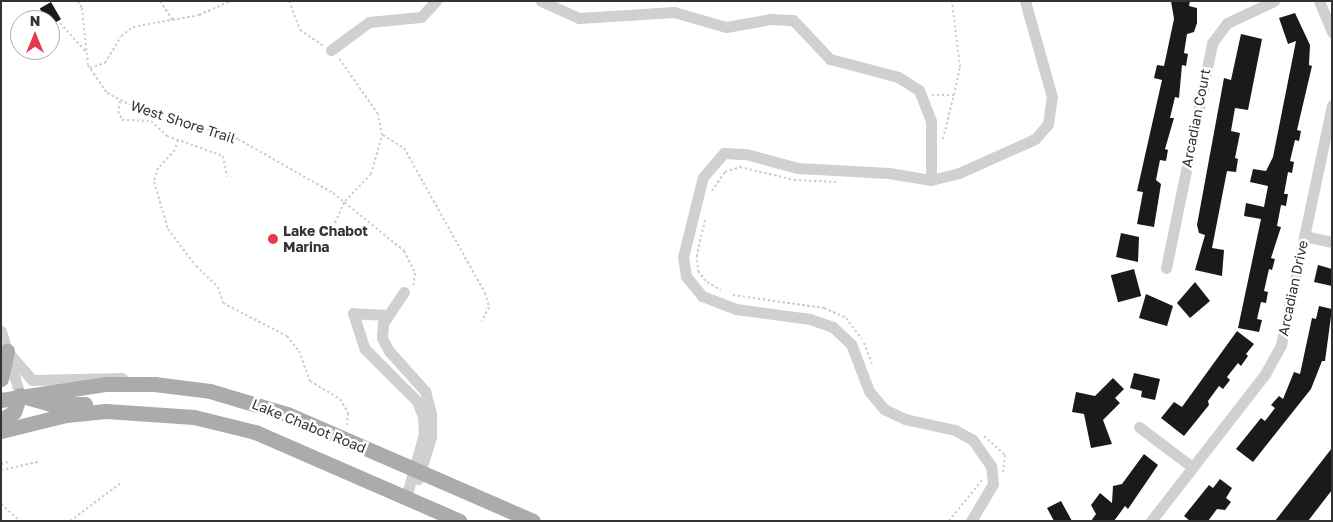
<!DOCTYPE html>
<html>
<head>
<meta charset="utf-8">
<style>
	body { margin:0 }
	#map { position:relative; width:1333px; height:522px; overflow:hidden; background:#fff; font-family:"Golos Text",sans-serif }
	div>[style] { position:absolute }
	.building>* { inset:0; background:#1a1a1a; transform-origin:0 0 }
	.path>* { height:2px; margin-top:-1px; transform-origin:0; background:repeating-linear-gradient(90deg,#cdcdcd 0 2.5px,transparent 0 5px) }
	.minor>* { height:11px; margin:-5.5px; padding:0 5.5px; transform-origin:5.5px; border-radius:5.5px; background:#d0d0d0 }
	.major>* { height:15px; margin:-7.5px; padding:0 7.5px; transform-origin:7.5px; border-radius:7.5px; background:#ababab }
	.dots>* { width:14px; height:14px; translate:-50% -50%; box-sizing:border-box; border:2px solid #fff; border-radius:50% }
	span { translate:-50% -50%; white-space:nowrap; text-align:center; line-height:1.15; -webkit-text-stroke:5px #fff; paint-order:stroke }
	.street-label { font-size:14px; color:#333 }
	.poi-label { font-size:14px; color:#333; font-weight:700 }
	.left { translate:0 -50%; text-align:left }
	.frame { position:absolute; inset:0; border:2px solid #333; pointer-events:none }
	.north { position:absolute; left:10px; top:10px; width:50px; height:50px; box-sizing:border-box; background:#fff; border:1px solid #adadad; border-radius:50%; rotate:0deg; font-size:14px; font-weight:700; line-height:20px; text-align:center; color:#333 }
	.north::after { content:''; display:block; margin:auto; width:18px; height:22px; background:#e7384d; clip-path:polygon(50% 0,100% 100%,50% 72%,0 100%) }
</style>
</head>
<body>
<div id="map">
	<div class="building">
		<i style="clip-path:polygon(1171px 1px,1190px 1px,1189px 6px,1197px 8px,1197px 23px,1194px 32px,1187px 34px,1184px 53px,1188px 54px,1186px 66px,1182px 65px,1179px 98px,1175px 97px,1170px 118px,1174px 118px,1165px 149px,1168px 150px,1166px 161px,1160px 160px,1156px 180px,1161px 184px,1154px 227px,1137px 224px,1143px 192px,1137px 191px,1162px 80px,1154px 78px,1157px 65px,1164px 66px,1174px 19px)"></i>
		<i style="left:51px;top:2px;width:20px;height:13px;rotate:60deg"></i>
		<i style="clip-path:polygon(1295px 13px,1310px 45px,1309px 65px,1312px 66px,1297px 130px,1301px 131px,1299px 141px,1295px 140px,1290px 161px,1294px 162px,1292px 173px,1288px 172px,1284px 194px,1288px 194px,1286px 206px,1281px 205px,1277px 226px,1281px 227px,1271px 258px,1275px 259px,1272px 270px,1269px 269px,1264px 291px,1268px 292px,1266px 303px,1261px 302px,1257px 319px,1262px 320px,1259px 332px,1238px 328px,1261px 219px,1244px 216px,1246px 203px,1264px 207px,1268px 186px,1250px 182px,1253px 169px,1266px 171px,1273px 157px,1296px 41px,1288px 44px,1279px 18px)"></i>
		<i style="clip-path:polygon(1241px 34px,1262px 39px,1248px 110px,1235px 108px,1231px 131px,1240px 133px,1235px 158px,1238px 159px,1236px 172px,1227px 171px,1212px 248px,1224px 250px,1222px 276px,1195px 270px,1205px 235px,1199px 233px,1197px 225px,1224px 78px,1231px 80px)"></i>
		<i style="clip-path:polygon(1121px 233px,1139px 237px,1138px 262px,1116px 257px)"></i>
		<i style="clip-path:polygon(1318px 265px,1332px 269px,1332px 286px,1314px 282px)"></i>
		<i style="left:1134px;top:269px;width:28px;height:24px;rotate:75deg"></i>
		<i style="clip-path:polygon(1195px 282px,1210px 301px,1190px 318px,1177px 303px)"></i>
		<i style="clip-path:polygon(1146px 294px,1173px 306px,1167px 326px,1139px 318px)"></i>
		<i style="clip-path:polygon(1319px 306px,1332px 309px,1325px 361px,1322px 361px,1311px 389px,1253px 462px,1236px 449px,1261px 418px,1265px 421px,1275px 408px,1271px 405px,1279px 396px,1283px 399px,1294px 372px,1300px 374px,1312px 318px,1316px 319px)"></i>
		<i style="clip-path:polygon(1237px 331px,1254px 344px,1246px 354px,1248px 356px,1241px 366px,1238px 363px,1227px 377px,1230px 380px,1223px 389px,1219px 386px,1208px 401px,1209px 405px,1184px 436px,1161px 418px,1174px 402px,1182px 407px)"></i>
		<i style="clip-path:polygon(1134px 373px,1160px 379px,1155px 400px,1141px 397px,1142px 391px,1130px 388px)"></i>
		<i style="clip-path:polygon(1113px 378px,1124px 389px,1115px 398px,1120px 403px,1103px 420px,1112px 444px,1091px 448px,1084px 414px,1072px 412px,1076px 392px,1095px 396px)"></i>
		<i style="clip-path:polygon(1332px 448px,1332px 490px,1308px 521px,1275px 521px)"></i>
		<i style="clip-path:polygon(1144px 454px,1158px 465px,1128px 509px,1125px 506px,1114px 521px,1091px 521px,1096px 514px,1091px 505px,1100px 493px,1112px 503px,1113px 486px,1122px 484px)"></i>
		<i style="clip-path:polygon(1220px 479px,1232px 488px,1226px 498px,1231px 502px,1225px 510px,1217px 509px,1208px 521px,1190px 521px,1184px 516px,1209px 485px,1213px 488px)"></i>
		<i style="clip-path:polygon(1061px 501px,1072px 521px,1054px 521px,1047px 508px)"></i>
	</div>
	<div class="path">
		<i style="left:78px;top:1px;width:8px;rotate:60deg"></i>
		<i style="left:82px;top:8px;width:57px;rotate:84deg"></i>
		<i style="left:88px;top:65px;width:34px;rotate:56deg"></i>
		<i style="left:107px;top:93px;width:27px;rotate:27deg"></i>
		<i style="left:131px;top:105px;width:112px;rotate:17.6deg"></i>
		<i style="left:238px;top:139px;width:109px;rotate:29.6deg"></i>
		<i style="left:333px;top:193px;width:92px;rotate:39.2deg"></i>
		<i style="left:404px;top:251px;width:25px;rotate:63deg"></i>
		<i style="left:415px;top:273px;width:14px;rotate:98deg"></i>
		<i style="left:160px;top:1px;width:23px;rotate:56deg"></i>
		<i style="left:289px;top:1px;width:31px;rotate:69deg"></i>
		<i style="left:300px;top:30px;width:27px;rotate:34deg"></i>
		<i style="left:60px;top:23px;width:40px;rotate:48deg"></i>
		<i style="left:90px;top:68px;width:16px;rotate:-18deg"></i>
		<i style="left:105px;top:63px;width:31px;rotate:-59deg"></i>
		<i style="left:121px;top:36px;width:15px;rotate:-37deg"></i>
		<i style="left:133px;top:27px;width:67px;rotate:-10.3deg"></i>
		<i style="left:199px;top:15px;width:35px;rotate:-24deg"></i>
		<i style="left:932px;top:95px;width:22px"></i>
		<i style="left:954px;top:95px;width:29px;rotate:-78deg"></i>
		<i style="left:960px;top:67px;width:66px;rotate:-96.9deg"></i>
		<i style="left:120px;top:101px;width:10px;rotate:101deg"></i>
		<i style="left:118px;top:111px;width:10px;rotate:66deg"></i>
		<i style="left:122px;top:120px;width:29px;rotate:2deg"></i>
		<i style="left:151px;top:121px;width:22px;rotate:43deg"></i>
		<i style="left:167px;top:136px;width:59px;rotate:19.7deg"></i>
		<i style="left:223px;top:156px;width:21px;rotate:79deg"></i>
		<i style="left:383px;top:135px;width:25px;rotate:32deg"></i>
		<i style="left:404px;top:148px;width:166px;rotate:60.8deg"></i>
		<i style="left:485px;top:293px;width:15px;rotate:74deg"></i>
		<i style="left:489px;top:307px;width:16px;rotate:117deg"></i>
		<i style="left:943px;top:139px;width:45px;rotate:-76deg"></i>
		<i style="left:178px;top:140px;width:10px;rotate:107deg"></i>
		<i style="left:175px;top:150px;width:25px;rotate:133deg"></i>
		<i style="left:158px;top:168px;width:15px;rotate:106deg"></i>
		<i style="left:154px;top:182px;width:49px;rotate:73.4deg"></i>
		<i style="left:168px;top:229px;width:46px;rotate:52.9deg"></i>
		<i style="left:196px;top:266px;width:30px;rotate:44deg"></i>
		<i style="left:218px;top:287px;width:17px;rotate:73deg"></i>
		<i style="left:223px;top:303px;width:72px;rotate:27.3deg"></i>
		<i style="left:287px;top:336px;width:19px;rotate:51deg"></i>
		<i style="left:299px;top:351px;width:32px;rotate:70deg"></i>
		<i style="left:310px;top:381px;width:35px;rotate:31deg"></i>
		<i style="left:340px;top:399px;width:16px;rotate:60deg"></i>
		<i style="left:348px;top:413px;width:12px;rotate:95deg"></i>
		<i style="left:712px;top:191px;width:23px;rotate:-56deg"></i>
		<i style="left:725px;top:172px;width:16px;rotate:-18deg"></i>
		<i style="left:740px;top:167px;width:56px;rotate:13.5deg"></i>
		<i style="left:794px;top:180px;width:42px;rotate:2.7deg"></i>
		<i style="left:705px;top:220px;width:36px;rotate:103deg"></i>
		<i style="left:697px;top:255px;width:16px;rotate:86deg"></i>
		<i style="left:698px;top:271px;width:14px;rotate:51deg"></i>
		<i style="left:707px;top:282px;width:16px;rotate:30deg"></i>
		<i style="left:331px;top:232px;width:34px;rotate:-66deg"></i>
		<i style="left:345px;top:201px;width:37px;rotate:-46deg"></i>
		<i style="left:371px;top:174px;width:41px;rotate:-74.2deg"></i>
		<i style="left:382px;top:135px;width:21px;rotate:-101deg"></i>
		<i style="left:378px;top:114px;width:68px;rotate:-124.9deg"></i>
		<i style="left:733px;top:295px;width:92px;rotate:8.1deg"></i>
		<i style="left:824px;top:308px;width:24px;rotate:24deg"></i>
		<i style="left:846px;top:318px;width:26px;rotate:53deg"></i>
		<i style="left:864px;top:343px;width:22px;rotate:69deg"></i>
		<i style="left:984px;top:436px;width:28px;rotate:42deg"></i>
		<i style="left:1005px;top:455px;width:17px;rotate:97deg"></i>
		<i style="left:1px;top:464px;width:7px;rotate:-16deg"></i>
		<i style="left:1px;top:470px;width:38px;rotate:-12deg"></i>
		<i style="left:1px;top:504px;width:25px;rotate:42deg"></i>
		<i style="left:70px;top:521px;width:65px;rotate:-36.9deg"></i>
		<i style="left:949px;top:521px;width:53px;rotate:-51.2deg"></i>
	</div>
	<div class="minor">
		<i style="left:541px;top:1px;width:42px;rotate:24.1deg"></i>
		<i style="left:579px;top:18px;width:95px;rotate:-3.6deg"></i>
		<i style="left:674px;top:12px;width:54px;rotate:16.1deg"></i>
		<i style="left:726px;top:27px;width:46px;rotate:-10.1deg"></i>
		<i style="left:771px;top:19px;width:22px;rotate:3deg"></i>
		<i style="left:793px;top:20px;width:54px;rotate:46.5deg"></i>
		<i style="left:830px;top:59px;width:70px;rotate:14.8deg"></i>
		<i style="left:898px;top:77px;width:25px;rotate:32deg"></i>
		<i style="left:919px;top:90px;width:33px;rotate:69deg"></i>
		<i style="left:931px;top:121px;width:59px;rotate:90deg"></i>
		<i style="left:1319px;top:1px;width:34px;rotate:67deg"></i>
		<i style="left:331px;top:50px;width:47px;rotate:-36.4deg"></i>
		<i style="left:369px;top:22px;width:52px;rotate:-5.5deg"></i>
		<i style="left:421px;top:17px;width:22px;rotate:-47deg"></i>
		<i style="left:1304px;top:236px;width:29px;rotate:12deg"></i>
		<i style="left:1166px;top:268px;width:230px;rotate:-78.4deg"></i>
		<i style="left:1212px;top:43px;width:25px;rotate:-53deg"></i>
		<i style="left:1227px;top:23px;width:52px;rotate:-25.1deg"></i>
		<i style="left:404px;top:292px;width:37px;rotate:124deg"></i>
		<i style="left:383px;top:323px;width:15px;rotate:94deg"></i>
		<i style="left:382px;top:338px;width:15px;rotate:62deg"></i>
		<i style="left:389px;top:351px;width:54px;rotate:48deg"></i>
		<i style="left:425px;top:391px;width:24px;rotate:75deg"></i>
		<i style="left:431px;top:414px;width:23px;rotate:90deg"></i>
		<i style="left:431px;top:437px;width:44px;rotate:107.2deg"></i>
		<i style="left:388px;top:315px;width:35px;rotate:-177deg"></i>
		<i style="left:353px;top:313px;width:38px;rotate:72deg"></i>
		<i style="left:365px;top:349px;width:74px;rotate:45deg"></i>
		<i style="left:417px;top:401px;width:17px;rotate:69deg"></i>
		<i style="left:423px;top:417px;width:17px;rotate:87deg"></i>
		<i style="left:424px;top:434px;width:66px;rotate:105.9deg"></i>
		<i style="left:1px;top:331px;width:67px;rotate:73.5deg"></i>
		<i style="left:7px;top:351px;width:38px;rotate:49deg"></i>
		<i style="left:32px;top:380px;width:90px;rotate:-1.3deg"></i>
		<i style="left:1139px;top:427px;width:65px;rotate:36.9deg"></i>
		<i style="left:971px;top:521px;width:43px;rotate:-59.3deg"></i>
		<i style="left:993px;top:484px;width:18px;rotate:-96deg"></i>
		<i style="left:991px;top:466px;width:32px;rotate:-125deg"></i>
		<i style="left:973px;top:440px;width:21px;rotate:-151deg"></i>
		<i style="left:955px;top:430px;width:51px;rotate:-167.6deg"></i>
		<i style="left:905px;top:419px;width:23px;rotate:-155deg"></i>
		<i style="left:884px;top:409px;width:23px;rotate:-130deg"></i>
		<i style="left:869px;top:391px;width:50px;rotate:-111deg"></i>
		<i style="left:851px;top:344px;width:25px;rotate:-137deg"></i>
		<i style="left:833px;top:327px;width:24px;rotate:-161deg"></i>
		<i style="left:810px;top:319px;width:75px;rotate:-172.3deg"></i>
		<i style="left:736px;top:309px;width:36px;rotate:-159deg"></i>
		<i style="left:702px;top:296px;width:26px;rotate:-129deg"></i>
		<i style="left:686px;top:276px;width:19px;rotate:-99deg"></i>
		<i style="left:683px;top:257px;width:82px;rotate:-76deg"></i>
		<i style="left:703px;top:177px;width:32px;rotate:-49deg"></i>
		<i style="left:724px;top:153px;width:22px;rotate:3deg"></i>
		<i style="left:746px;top:154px;width:54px;rotate:15.1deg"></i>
		<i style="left:798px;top:168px;width:91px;rotate:3.1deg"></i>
		<i style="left:889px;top:173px;width:43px;rotate:9.5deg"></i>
		<i style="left:931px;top:180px;width:29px;rotate:-14deg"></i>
		<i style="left:959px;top:173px;width:83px;rotate:-24.1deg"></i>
		<i style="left:1035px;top:139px;width:20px;rotate:-49deg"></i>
		<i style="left:1048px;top:124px;width:27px;rotate:-82deg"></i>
		<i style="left:1052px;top:97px;width:100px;rotate:-105.7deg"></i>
		<i style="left:1151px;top:521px;width:186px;rotate:-52.2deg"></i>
		<i style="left:1265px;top:374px;width:33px;rotate:-61deg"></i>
		<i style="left:1281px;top:345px;width:245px;rotate:-78deg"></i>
	</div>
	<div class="major">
		<i style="left:1px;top:379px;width:29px;rotate:-78deg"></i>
		<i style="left:26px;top:397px;width:25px;rotate:16deg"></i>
		<i style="left:50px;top:404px;width:35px"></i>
		<i style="left:1px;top:400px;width:105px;rotate:-8.7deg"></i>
		<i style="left:105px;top:384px;width:49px"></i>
		<i style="left:154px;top:384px;width:56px;rotate:7.1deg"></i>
		<i style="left:210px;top:391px;width:80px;rotate:16.6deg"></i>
		<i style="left:287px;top:414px;width:268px;rotate:23.5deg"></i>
		<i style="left:1px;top:420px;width:15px;rotate:-32deg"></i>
		<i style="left:14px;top:412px;width:18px;rotate:-71deg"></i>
		<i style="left:1px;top:431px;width:67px;rotate:-13.8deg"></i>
		<i style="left:66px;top:415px;width:40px;rotate:-5.7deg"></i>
		<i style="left:106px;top:411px;width:88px;rotate:3.9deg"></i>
		<i style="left:194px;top:417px;width:63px;rotate:13.8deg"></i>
		<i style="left:255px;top:432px;width:223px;rotate:23.5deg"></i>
	</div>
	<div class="dots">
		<i style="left:273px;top:239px;background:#e7384d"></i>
	</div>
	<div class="street-label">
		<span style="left:1196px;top:118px;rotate:-79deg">Arcadian Court</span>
		<span style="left:183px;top:122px;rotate:18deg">West Shore Trail</span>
		<span style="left:1293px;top:288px;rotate:-78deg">Arcadian Drive</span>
		<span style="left:309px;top:426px;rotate:22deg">Lake Chabot Road</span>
	</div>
	<div class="poi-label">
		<span class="left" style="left:283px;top:239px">Lake Chabot<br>Marina</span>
	</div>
	<div class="frame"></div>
	<div class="north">N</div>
</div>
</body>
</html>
